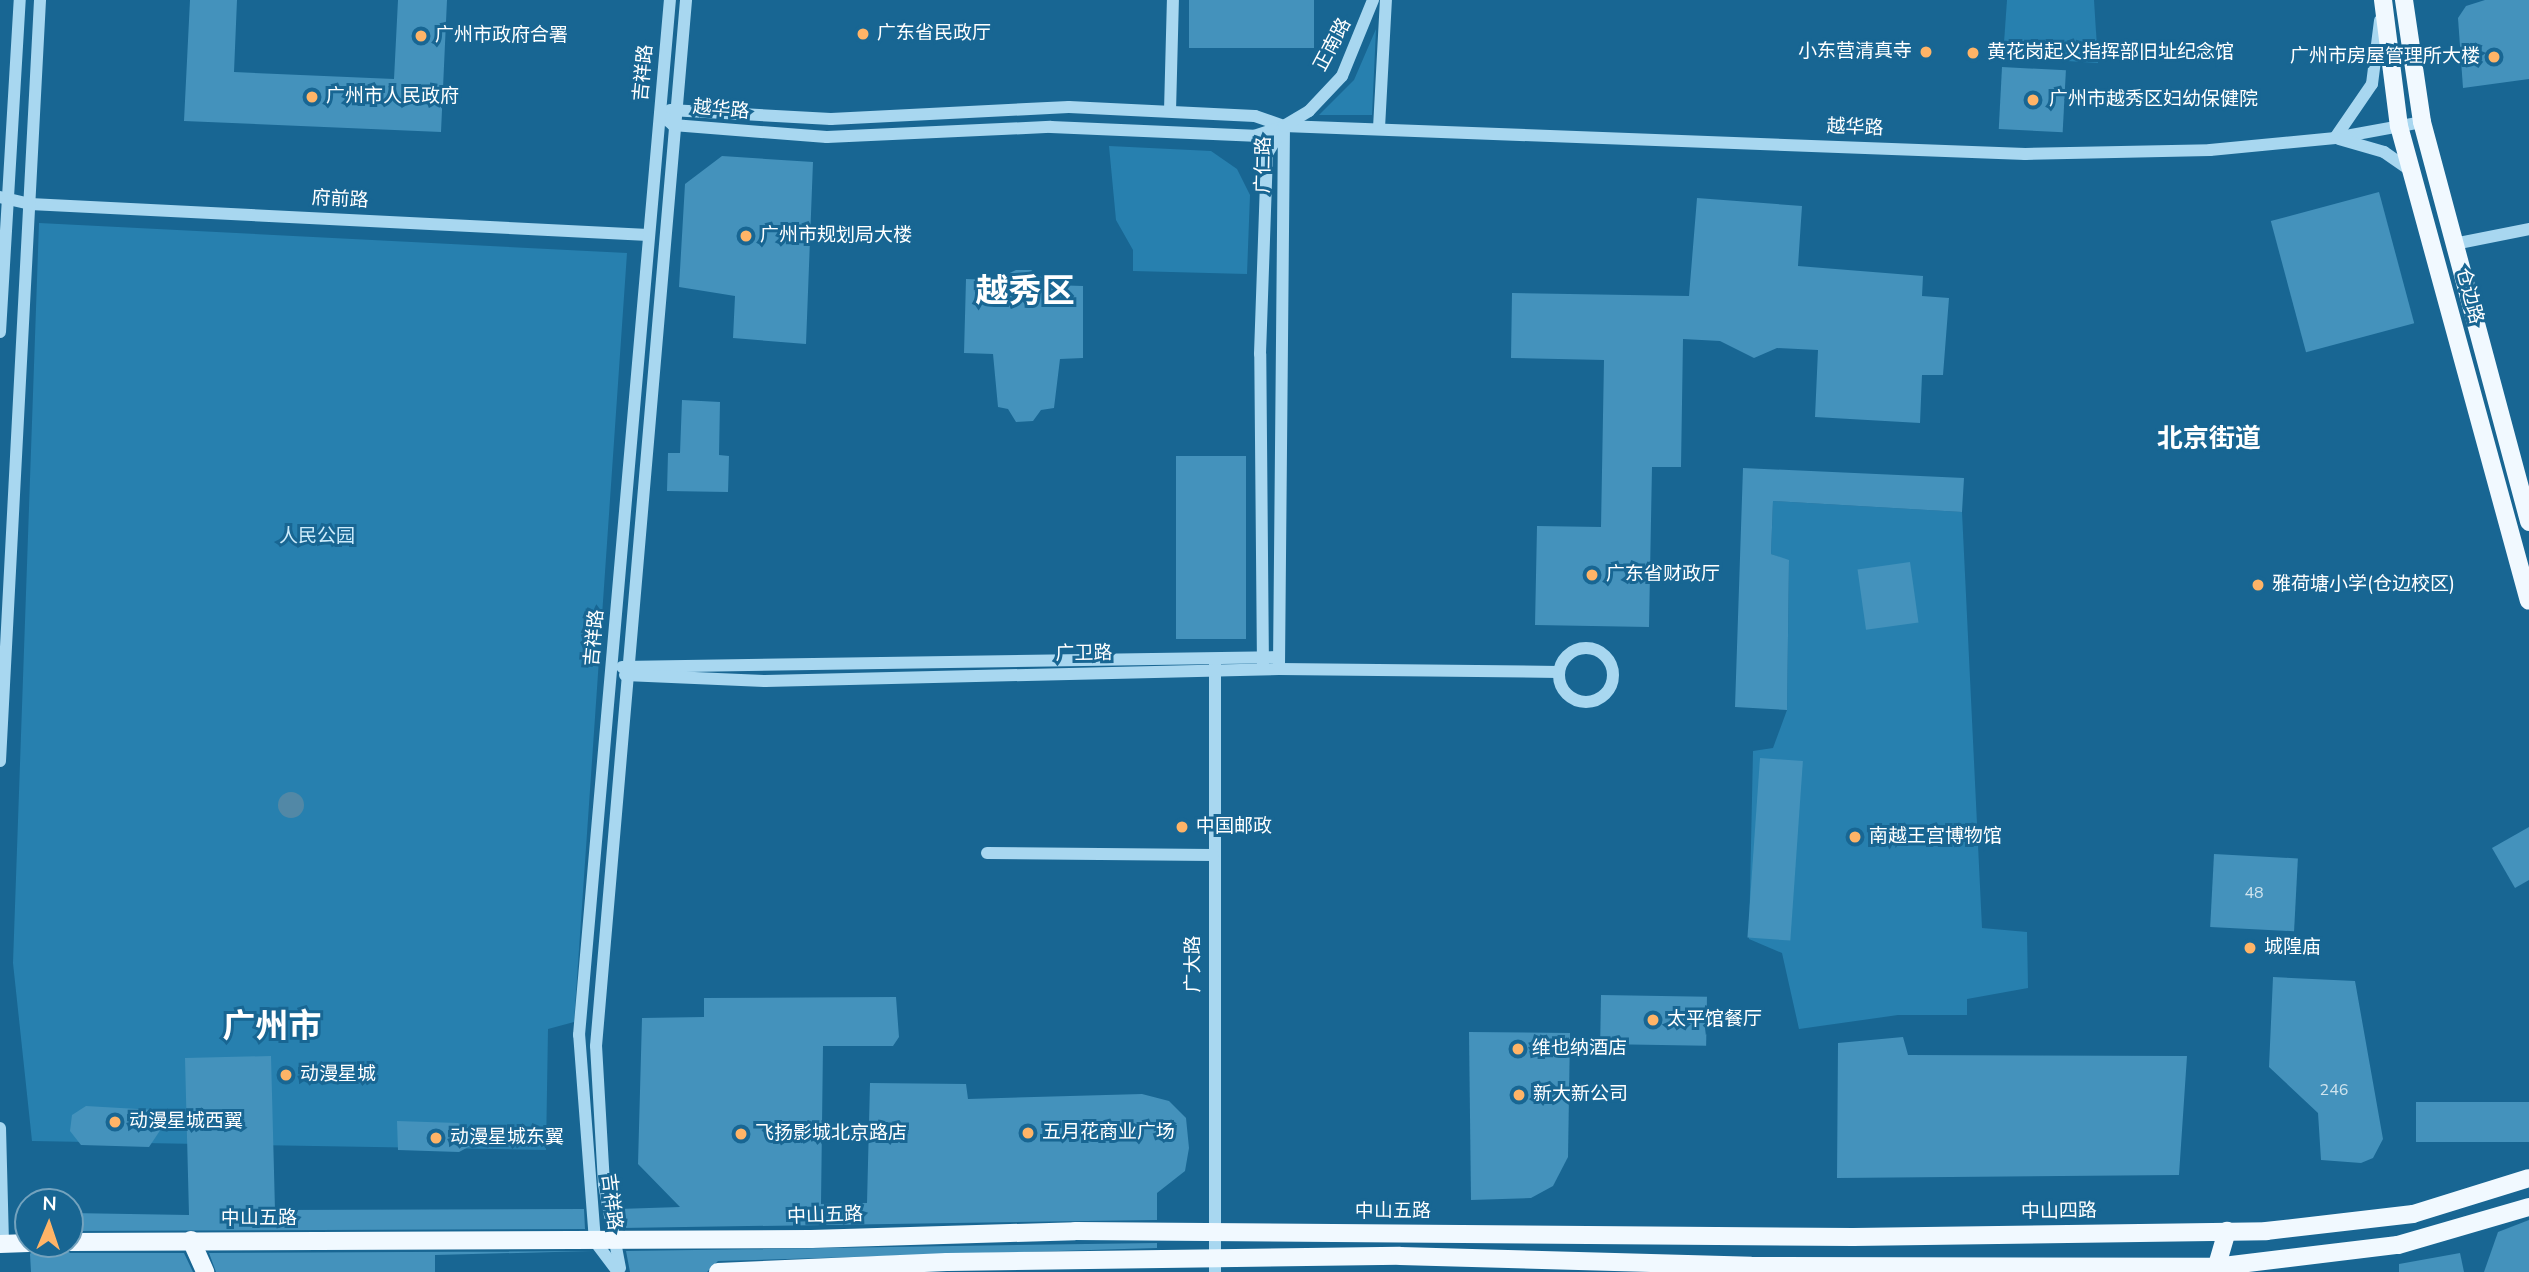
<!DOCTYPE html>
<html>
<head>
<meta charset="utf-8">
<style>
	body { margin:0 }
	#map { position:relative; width:2529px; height:1272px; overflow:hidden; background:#186693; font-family:"Nunito Sans","Noto Sans SC",sans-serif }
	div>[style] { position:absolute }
	.green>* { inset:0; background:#2780af }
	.water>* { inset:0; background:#5288a6 }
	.round { border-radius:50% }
	.building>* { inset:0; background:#4492bc; transform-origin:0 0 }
	.minor>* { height:12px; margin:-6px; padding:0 6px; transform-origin:6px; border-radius:6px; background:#a8d7f0 }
	.minor>.ring { margin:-6px; padding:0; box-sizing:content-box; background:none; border:12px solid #a8d7f0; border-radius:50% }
	.major>* { height:18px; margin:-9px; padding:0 9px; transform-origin:9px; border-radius:9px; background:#f1f9ff }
	.dots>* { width:19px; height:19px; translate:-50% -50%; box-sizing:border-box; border:4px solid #186693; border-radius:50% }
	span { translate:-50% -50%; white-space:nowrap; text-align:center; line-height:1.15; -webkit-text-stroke:6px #186693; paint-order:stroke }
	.number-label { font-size:16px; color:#d0e4ee }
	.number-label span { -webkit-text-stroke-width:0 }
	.poi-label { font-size:19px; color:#fff }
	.left { translate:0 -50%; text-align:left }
	.right { translate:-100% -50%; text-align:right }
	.street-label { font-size:19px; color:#fff }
	.park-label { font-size:19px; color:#ceecfb }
	.district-label { font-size:26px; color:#fff; font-weight:700 }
	.town-label { font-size:33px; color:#fff; font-weight:700 }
	.north { position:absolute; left:14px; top:1188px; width:70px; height:70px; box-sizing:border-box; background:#186693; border:2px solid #74a3be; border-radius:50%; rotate:2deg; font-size:19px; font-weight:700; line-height:28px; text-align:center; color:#fff }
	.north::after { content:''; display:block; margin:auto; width:24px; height:32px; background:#ffb467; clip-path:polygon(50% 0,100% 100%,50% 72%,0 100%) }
</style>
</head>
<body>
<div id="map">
	<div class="green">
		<i style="clip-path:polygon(2007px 0,2094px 0,2098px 63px,2003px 57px)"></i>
		<i style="clip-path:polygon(1376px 29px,1372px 115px,1319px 115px,1354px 80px)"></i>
		<i style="clip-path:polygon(1109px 146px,1211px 151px,1237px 169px,1250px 195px,1247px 274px,1133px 271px,1133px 250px,1116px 220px)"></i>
		<i style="clip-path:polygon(39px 223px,627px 253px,574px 1022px,548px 1029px,546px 1150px,32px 1141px,13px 963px)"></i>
		<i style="clip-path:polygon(1773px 501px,1962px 512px,1982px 928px,2027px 932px,2028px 988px,1967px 999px,1967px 1015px,1898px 1015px,1799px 1029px,1782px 953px,1749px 939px,1753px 751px,1773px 748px,1787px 710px,1789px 561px,1771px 554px)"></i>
	</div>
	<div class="water">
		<i class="round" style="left:278px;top:792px;width:26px;height:26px"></i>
	</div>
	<div class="building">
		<i style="clip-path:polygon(190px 0,237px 0,234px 72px,394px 79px,398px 0,447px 0,441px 132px,184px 121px)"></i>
		<i style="left:1189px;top:0;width:125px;height:48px"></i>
		<i style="clip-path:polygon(2485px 0,2529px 0,2529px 79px,2463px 88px,2458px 18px,2466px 6px)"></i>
		<i style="left:2002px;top:67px;width:64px;height:62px;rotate:3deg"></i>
		<i style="clip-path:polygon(722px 156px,813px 162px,806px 344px,733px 338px,735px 296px,679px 287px,685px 184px)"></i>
		<i style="left:2379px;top:192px;width:136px;height:112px;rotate:75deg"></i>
		<i style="clip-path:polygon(1697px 198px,1802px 206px,1798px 266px,1923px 276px,1922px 296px,1949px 298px,1943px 375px,1922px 375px,1920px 423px,1815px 417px,1818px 350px,1777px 348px,1754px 358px,1720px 341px,1683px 339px,1681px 467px,1652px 467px,1649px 627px,1535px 625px,1537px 526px,1601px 527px,1604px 360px,1511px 358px,1512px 293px,1689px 296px)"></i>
		<i style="clip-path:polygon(1016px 270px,1031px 270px,1052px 285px,1083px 286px,1083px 358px,1060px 359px,1054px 408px,1041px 410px,1033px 421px,1016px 422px,1008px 409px,998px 407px,993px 354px,964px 353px,966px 279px,995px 280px)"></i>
		<i style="clip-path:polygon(682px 400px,720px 402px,719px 455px,729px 456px,728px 492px,667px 491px,668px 453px,680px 453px)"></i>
		<i style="left:1176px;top:456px;width:70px;height:183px"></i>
		<i style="clip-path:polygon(1743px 468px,1964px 478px,1962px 512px,1773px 501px,1771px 554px,1789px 560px,1787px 710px,1735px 707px)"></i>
		<i style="left:1910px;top:562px;width:61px;height:53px;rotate:82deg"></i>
		<i style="left:1760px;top:758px;width:43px;height:180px;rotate:4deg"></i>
		<i style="clip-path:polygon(2529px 827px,2529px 880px,2515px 888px,2492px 848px)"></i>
		<i style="left:2214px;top:854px;width:84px;height:73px;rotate:3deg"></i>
		<i style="clip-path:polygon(2273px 977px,2355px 981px,2383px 1139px,2373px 1158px,2361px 1163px,2321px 1160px,2318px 1113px,2269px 1067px)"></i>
		<i style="left:1601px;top:995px;width:106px;height:49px;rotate:1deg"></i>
		<i style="clip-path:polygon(896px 997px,899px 1037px,893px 1046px,823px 1046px,821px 1204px,867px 1203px,870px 1083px,966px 1084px,968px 1099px,1142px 1094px,1169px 1101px,1186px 1118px,1189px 1148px,1185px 1171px,1157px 1193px,1157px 1220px,621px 1228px,618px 1209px,680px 1207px,638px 1164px,642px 1018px,704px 1017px,704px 998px)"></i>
		<i style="clip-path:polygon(1469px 1032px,1570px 1033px,1568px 1157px,1553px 1186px,1531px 1198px,1471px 1200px)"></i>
		<i style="clip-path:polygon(1903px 1037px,1908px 1055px,2187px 1056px,2179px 1175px,1837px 1178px,1838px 1043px)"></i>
		<i style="clip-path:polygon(271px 1056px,275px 1210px,584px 1209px,585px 1229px,70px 1231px,70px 1213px,189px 1215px,185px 1058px)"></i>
		<i style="left:2529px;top:1102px;width:40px;height:113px;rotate:90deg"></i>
		<i style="clip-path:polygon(86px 1106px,155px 1110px,161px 1129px,149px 1147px,81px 1145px,70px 1131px,72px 1115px)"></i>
		<i style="clip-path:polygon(397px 1121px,458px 1123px,475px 1131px,474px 1144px,459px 1152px,398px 1150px)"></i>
		<i style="clip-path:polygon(2529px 1220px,2529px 1272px,2484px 1272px,2498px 1232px)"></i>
		<i style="clip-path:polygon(1157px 1243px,1157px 1248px,718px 1261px,707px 1272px,630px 1272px,626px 1251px)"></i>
		<i style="clip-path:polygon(39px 1244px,59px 1244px,70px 1253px,184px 1253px,193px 1272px,31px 1272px,30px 1254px)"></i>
		<i style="clip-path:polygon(592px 1251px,435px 1255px,435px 1272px,216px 1272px,209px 1253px)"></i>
		<i style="clip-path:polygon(2460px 1253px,2464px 1272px,2399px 1272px,2399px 1264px)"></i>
	</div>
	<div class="minor">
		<i style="left:670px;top:110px;width:161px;rotate:3.2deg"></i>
		<i style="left:831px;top:119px;width:238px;rotate:-2.9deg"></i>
		<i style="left:1069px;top:107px;width:186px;rotate:2.8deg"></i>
		<i style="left:1255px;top:116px;width:31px;rotate:19deg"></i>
		<i style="left:1170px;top:111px;width:111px;rotate:-88.5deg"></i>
		<i style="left:660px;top:114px;width:17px;rotate:40deg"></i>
		<i style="left:673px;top:125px;width:154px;rotate:4.5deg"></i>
		<i style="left:827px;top:137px;width:224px;rotate:-2.6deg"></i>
		<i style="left:1051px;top:127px;width:203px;rotate:2.5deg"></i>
		<i style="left:1254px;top:136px;width:32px;rotate:-18deg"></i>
		<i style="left:1284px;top:126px;width:742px;rotate:2.16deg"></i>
		<i style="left:2025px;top:154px;width:185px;rotate:-1.2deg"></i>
		<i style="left:2210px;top:150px;width:126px;rotate:-5.5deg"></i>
		<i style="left:2335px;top:138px;width:88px;rotate:-10.4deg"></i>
		<i style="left:1379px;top:128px;width:128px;rotate:-86.9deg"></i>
		<i style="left:2335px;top:138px;width:65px;rotate:-55.6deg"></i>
		<i style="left:2372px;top:84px;width:64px;rotate:-82.8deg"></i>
		<i style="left:2339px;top:139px;width:47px;rotate:16.1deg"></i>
		<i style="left:2384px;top:152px;width:33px;rotate:35deg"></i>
		<i style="left:0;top:197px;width:31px;rotate:13deg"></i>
		<i style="left:30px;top:204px;width:619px;rotate:2.87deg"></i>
		<i style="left:2454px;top:244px;width:76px;rotate:-11.3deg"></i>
		<i style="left:0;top:332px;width:333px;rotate:-86.6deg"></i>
		<i class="ring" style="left:1559px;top:648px;width:42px;height:42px"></i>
		<i style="left:1215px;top:663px;width:609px;rotate:90deg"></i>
		<i style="left:1279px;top:665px;width:538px;rotate:-89.47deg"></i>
		<i style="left:622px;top:667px;width:657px;rotate:-0.87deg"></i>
		<i style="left:1263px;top:669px;width:315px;rotate:-90.5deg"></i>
		<i style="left:1260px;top:354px;width:200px;rotate:-88deg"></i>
		<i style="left:1267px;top:154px;width:33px;rotate:-59deg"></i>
		<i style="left:1284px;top:126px;width:29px;rotate:-31deg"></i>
		<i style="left:1309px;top:111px;width:48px;rotate:-46.7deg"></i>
		<i style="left:1342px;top:76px;width:82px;rotate:-67.8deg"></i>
		<i style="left:625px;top:675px;width:140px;rotate:2.5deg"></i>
		<i style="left:765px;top:681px;width:514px;rotate:-1.34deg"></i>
		<i style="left:1279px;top:669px;width:280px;rotate:0.6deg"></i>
		<i style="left:0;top:761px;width:762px;rotate:-86.99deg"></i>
		<i style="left:987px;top:853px;width:226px;rotate:0.5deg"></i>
		<i style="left:0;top:1128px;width:116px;rotate:88.5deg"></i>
		<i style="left:620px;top:1268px;width:86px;rotate:-100.8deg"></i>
		<i style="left:604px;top:1184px;width:138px;rotate:-93.3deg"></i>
		<i style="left:596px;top:1046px;width:1050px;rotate:-85.08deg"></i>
		<i style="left:618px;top:1272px;width:39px;rotate:-127deg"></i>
		<i style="left:595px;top:1241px;width:207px;rotate:-94.4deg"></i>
		<i style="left:579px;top:1035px;width:1039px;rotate:-84.98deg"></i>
	</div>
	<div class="major">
		<i style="left:2383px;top:0;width:127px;rotate:82.8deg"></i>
		<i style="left:2399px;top:126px;width:492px;rotate:74.7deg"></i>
		<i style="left:2404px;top:0;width:123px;rotate:81.6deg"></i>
		<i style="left:2422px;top:122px;width:414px;rotate:75deg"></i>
		<i style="left:191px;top:1240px;width:35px;rotate:66deg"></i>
		<i style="left:70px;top:1242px;width:741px;rotate:-0.23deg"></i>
		<i style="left:811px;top:1239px;width:264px;rotate:-1.7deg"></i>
		<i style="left:1075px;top:1231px;width:778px;rotate:0.44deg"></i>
		<i style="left:1853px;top:1237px;width:413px;rotate:-0.8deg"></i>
		<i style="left:2266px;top:1231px;width:148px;rotate:-6.6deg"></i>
		<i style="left:2413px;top:1214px;width:121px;rotate:-17.2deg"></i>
		<i style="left:0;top:1244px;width:28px;rotate:-2deg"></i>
		<i style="left:718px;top:1272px;width:229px;rotate:-2.5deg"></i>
		<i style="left:947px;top:1262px;width:453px;rotate:-0.8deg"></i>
		<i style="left:1400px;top:1256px;width:351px;rotate:1.6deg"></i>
		<i style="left:1751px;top:1266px;width:464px;rotate:0.1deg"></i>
		<i style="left:2215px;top:1267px;width:184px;rotate:-6.9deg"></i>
		<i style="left:2398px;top:1245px;width:136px;rotate:-16.2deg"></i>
		<i style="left:2215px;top:1272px;width:43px;rotate:-73.7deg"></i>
	</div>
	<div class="dots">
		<i style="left:863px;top:34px;background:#ffb467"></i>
		<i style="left:421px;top:36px;background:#ffb467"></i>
		<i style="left:1926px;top:52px;background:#ffb467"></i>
		<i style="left:1973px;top:53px;background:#ffb467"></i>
		<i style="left:2494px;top:57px;background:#ffb467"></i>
		<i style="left:312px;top:97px;background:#ffb467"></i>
		<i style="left:2033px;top:100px;background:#ffb467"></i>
		<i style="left:746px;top:236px;background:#ffb467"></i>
		<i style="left:1592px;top:575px;background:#ffb467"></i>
		<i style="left:2258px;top:585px;background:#ffb467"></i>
		<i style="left:1182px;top:827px;background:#ffb467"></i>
		<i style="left:1855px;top:837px;background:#ffb467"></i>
		<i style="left:2250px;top:948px;background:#ffb467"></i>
		<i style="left:1653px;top:1020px;background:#ffb467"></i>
		<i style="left:1518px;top:1049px;background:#ffb467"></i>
		<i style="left:286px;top:1075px;background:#ffb467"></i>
		<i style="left:1519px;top:1095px;background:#ffb467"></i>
		<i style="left:115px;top:1122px;background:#ffb467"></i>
		<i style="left:1028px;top:1133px;background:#ffb467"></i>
		<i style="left:741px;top:1134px;background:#ffb467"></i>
		<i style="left:436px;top:1138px;background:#ffb467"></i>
	</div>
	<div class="number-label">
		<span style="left:2254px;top:893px">48</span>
		<span style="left:2334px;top:1090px">246</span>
	</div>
	<div class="poi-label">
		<span class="left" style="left:877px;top:34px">广东省民政厅</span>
		<span class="left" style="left:435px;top:36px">广州市政府合署</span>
		<span class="right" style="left:1912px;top:52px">小东营清真寺</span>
		<span class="left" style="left:1987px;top:53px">黄花岗起义指挥部旧址纪念馆</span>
		<span class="right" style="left:2480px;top:57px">广州市房屋管理所大楼</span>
		<span class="left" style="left:326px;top:97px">广州市人民政府</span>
		<span class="left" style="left:2049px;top:100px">广州市越秀区妇幼保健院</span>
		<span class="left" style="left:760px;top:236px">广州市规划局大楼</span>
		<span class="left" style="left:1606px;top:575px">广东省财政厅</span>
		<span class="left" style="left:2272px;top:585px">雅荷塘小学(仓边校区)</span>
		<span class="left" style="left:1196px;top:827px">中国邮政</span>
		<span class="left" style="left:1869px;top:837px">南越王宫博物馆</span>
		<span class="left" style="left:2264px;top:948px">城隍庙</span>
		<span class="left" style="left:1667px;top:1020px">太平馆餐厅</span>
		<span class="left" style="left:1532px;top:1049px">维也纳酒店</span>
		<span class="left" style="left:300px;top:1075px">动漫星城</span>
		<span class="left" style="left:1533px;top:1095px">新大新公司</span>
		<span class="left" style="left:129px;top:1122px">动漫星城西翼</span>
		<span class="left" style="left:1042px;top:1133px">五月花商业广场</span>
		<span class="left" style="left:755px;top:1134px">飞扬影城北京路店</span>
		<span class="left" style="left:450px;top:1138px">动漫星城东翼</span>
	</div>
	<div class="street-label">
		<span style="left:1333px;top:45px;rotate:-62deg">正南路</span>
		<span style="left:644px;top:73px;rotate:-85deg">吉祥路</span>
		<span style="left:721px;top:110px;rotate:5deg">越华路</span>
		<span style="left:1855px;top:128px;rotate:2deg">越华路</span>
		<span style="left:1264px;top:165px;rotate:-89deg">广仁路</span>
		<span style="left:340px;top:200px;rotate:3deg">府前路</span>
		<span style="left:2469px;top:296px;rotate:75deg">仓边路</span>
		<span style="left:595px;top:638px;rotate:-85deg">吉祥路</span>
		<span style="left:1084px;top:654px;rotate:-1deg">广卫路</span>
		<span style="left:1194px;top:964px;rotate:-90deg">广大路</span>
		<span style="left:611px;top:1202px;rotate:83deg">吉祥路</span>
		<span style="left:1393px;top:1212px">中山五路</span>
		<span style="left:2059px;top:1212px;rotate:-1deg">中山四路</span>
		<span style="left:825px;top:1216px;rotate:-2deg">中山五路</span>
		<span style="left:259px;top:1219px">中山五路</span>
	</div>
	<div class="park-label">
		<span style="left:317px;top:537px">人民公园</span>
	</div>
	<div class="district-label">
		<span style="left:2209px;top:439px">北京街道</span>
	</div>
	<div class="town-label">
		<span style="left:1025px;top:292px">越秀区</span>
		<span style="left:272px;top:1027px">广州市</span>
	</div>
	<div class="north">N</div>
</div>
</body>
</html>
